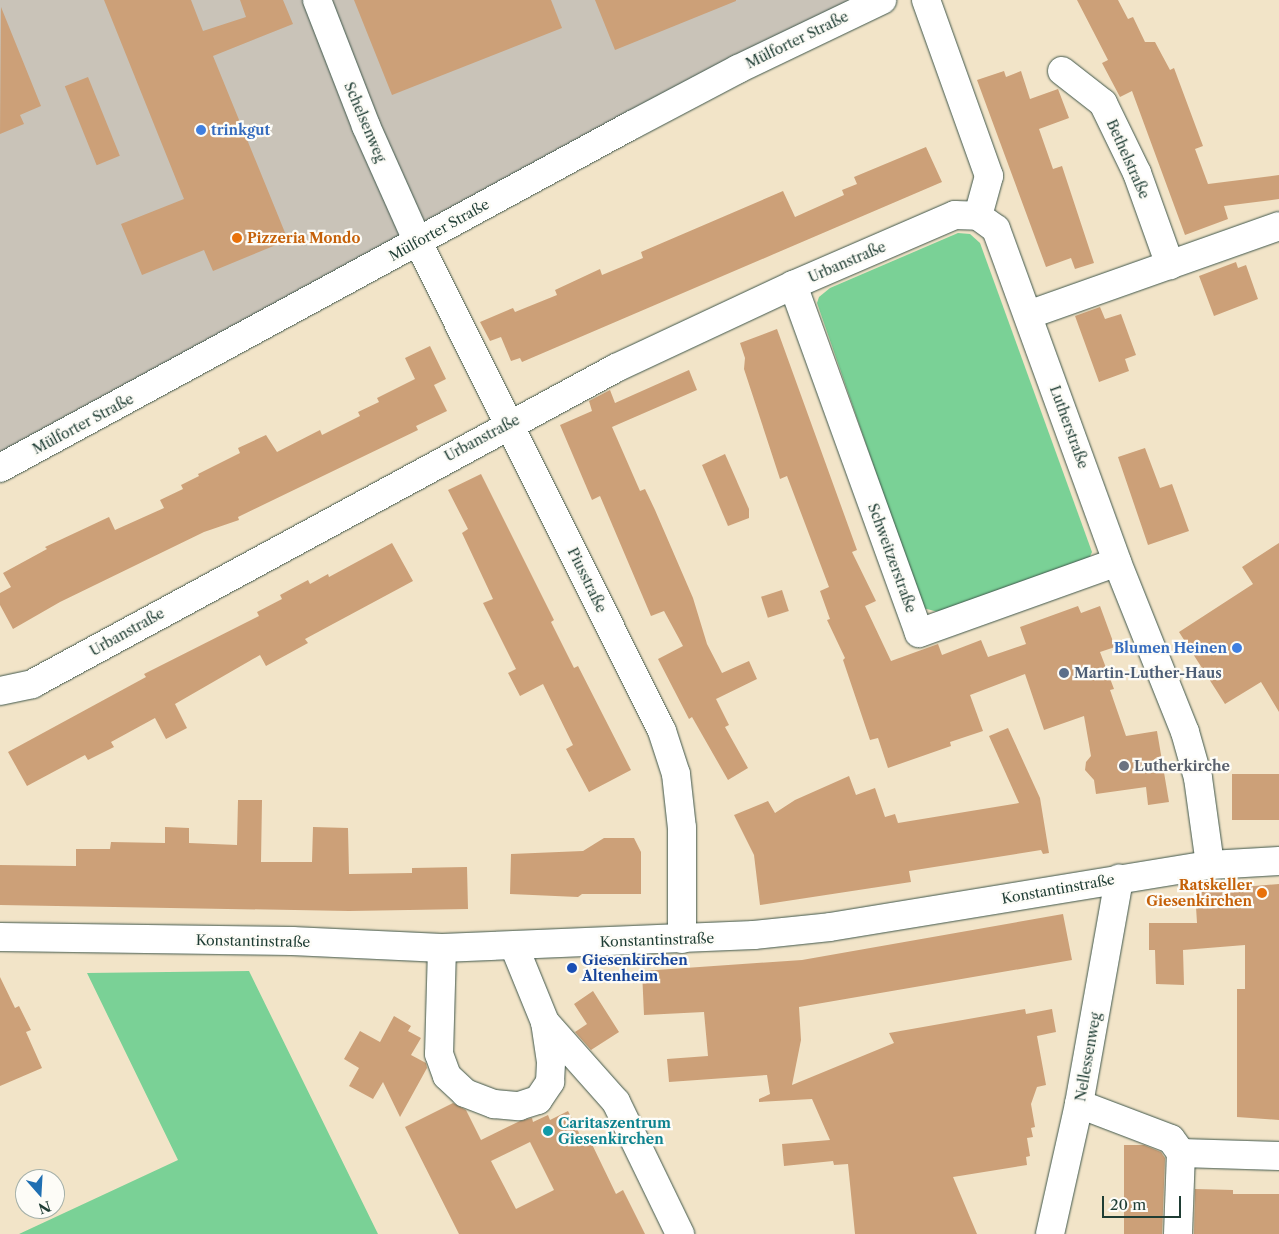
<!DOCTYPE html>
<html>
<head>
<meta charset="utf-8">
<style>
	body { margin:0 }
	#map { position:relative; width:1279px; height:1234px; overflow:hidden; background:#f2e4c8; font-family:"Libre Caslon Text",serif }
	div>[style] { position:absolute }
	.industrial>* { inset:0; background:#c9c3b8 }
	.green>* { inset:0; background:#7ad196 }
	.building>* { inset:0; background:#cca078; transform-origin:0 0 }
	.roads { filter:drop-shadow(0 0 1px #3f564a) drop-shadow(0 0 1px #3f564a) }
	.minor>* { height:28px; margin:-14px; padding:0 14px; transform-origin:14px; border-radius:14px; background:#fff }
	.major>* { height:28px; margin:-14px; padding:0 14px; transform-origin:14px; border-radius:14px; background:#fff }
	.dots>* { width:14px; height:14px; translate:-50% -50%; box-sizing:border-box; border:2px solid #fdfcf7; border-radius:50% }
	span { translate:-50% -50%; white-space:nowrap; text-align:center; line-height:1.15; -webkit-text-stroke:4.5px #fdfcf7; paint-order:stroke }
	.street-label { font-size:14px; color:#1f3d34 }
	.shop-label { font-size:14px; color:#366cbe; font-weight:700 }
	.left { translate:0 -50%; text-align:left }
	.right { translate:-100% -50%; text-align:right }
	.food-label { font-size:14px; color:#c56008; font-weight:700 }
	.service-label { font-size:14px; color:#4e5e75; font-weight:700 }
	.worship-label { font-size:14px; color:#5b616d; font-weight:700 }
	.transit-label { font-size:14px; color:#164399; font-weight:700 }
	.culture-label { font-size:14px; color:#0d838f; font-weight:700 }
	.north { position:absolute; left:15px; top:1169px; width:50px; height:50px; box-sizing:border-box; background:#fdfcf7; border:1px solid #a4b0a9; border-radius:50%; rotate:161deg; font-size:14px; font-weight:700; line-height:20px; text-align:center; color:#1f3d34 }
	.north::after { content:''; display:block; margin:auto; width:18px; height:22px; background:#1f6fb2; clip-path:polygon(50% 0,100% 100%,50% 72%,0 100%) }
	.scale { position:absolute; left:1102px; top:1196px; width:79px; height:22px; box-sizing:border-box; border:2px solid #1f3d34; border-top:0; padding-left:6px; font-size:15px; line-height:18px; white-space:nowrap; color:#1f3d34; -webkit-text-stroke:4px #fdfcf7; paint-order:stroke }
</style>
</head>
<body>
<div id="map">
	<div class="industrial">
		<i style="clip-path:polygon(0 0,888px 0,0 470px)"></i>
	</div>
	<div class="green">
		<i style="clip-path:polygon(958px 233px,970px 234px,980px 243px,1092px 552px,1087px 563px,946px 614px,923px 608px,817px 303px,819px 297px,830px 288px)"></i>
		<i style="clip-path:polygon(249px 971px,378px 1234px,19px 1234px,178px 1160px,87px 973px)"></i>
	</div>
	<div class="building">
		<i style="clip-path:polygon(104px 0,191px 0,203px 31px,246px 17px,240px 0,283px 0,293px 24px,213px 56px,288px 240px,213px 271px,204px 250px,142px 275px,121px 224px,184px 199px)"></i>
		<i style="clip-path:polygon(354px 0,551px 0,562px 28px,392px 95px)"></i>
		<i style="clip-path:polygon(595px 0,736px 0,736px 1px,615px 50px)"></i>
		<i style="clip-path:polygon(1077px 0,1118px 0,1128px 19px,1133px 17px,1145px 42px,1155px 42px,1170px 70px,1174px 68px,1203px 146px,1195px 149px,1208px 184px,1279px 175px,1279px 199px,1224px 206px,1228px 219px,1185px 235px,1132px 91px,1120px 97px,1102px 63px,1108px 60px)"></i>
		<i style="clip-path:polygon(1px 7px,41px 106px,20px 115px,24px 124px,0 134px)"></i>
		<i style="clip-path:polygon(1004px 71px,1006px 77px,1021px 71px,1030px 99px,1058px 89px,1069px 118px,1039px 129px,1053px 169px,1062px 166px,1094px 263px,1075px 269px,1071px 258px,1046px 267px,977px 80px)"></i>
		<i style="left:88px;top:77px;width:85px;height:25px;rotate:68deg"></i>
		<i style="clip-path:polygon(926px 147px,942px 182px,522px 362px,520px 358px,511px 361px,501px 337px,490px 341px,480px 322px,513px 308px,515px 312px,557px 295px,555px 290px,600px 269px,602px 275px,643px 258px,641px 252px,783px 191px,795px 217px,844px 195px,842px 190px,857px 184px,854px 177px)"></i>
		<i style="clip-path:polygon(1236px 262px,1238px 268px,1246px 265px,1258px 299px,1214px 316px,1199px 276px)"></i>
		<i style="clip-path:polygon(1100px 307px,1105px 319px,1121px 314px,1136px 355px,1125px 359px,1129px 371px,1099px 382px,1075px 316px)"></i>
		<i style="clip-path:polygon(777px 329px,857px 550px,852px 552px,876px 601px,865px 606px,891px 661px,938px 644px,942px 655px,981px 640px,988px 657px,1026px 644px,1020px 627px,1078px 606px,1081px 613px,1100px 606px,1115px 647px,1100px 652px,1114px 689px,1110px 690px,1126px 736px,1157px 731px,1169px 802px,1148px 805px,1146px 787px,1096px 794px,1094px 780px,1085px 770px,1086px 762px,1091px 756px,1084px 716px,1044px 730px,1025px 674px,970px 695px,983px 731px,950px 742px,951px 746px,888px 768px,878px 738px,870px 740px,843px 660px,845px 658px,827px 620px,830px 619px,820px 591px,829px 587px,787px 476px,780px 479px,744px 369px,745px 358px,740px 343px)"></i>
		<i style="clip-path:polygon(430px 346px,446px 379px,434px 385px,447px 411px,416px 426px,418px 430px,238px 517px,239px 520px,204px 532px,60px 602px,13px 629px,0 605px,0 593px,11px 587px,3px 573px,47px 549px,45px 547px,109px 517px,115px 530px,164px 508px,160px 500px,183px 489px,181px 485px,199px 476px,198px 474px,240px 453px,238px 448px,266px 435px,277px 452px,320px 430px,322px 435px,360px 416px,358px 412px,379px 402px,377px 398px,415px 379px,405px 358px)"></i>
		<i style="clip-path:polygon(689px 370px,697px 390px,612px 427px,640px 491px,645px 489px,655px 510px,693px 598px,707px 644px,722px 673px,749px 661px,757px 679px,716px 699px,729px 725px,725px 727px,748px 768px,728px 780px,692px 717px,689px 719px,658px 659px,683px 646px,664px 611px,651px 616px,600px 496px,592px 500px,560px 425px,592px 411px,589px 401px,610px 390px,615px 403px)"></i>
		<i style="clip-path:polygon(1145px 448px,1160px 488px,1172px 484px,1189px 531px,1148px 545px,1118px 457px)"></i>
		<i style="clip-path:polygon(725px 454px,749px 509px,749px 518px,728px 526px,702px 465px)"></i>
		<i style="clip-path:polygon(481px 474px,554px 620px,551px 622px,574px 668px,578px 666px,631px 770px,589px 792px,566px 749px,573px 745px,543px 684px,520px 696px,508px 673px,516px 669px,483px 603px,493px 599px,462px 533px,468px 529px,448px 490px)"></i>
		<i style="clip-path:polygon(392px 543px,413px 581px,305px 639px,308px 643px,266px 666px,260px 655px,175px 704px,187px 728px,166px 739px,155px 718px,111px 742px,114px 747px,88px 760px,85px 755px,27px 786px,8px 752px,146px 677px,144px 674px,259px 616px,257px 612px,282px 599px,280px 595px,308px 580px,310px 584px,328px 574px,329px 577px)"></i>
		<i style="clip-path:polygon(1279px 543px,1279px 712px,1261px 682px,1225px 704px,1179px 632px,1253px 584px,1242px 567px)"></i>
		<i style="left:782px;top:590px;width:22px;height:22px;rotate:72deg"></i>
		<i style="clip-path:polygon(1008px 728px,1040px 798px,1049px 853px,1043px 854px,1041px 850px,909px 871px,911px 882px,760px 905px,754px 855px,734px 815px,768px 801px,775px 813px,795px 800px,849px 776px,856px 795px,875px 788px,885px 817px,895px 814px,898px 823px,1019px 803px,989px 736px)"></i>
		<i style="left:1279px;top:774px;width:46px;height:47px;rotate:90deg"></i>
		<i style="clip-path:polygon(238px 800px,262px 800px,261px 862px,312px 862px,313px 827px,348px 828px,349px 874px,412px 873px,412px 868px,467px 867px,468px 909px,349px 911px,0 905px,0 865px,76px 866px,76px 849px,110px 849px,111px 842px,165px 843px,165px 827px,189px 828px,189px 843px,237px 845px)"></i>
		<i style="clip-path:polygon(604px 838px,634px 838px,641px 852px,641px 894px,582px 894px,578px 897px,510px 894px,511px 854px,583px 851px)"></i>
		<i style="clip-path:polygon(1279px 884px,1279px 1120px,1237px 1117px,1237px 989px,1245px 989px,1245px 945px,1183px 950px,1184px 985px,1156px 984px,1155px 950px,1149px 950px,1149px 923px,1197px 923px,1195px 891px)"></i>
		<i style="clip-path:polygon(1063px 914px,1072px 960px,799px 1007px,801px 1040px,792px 1085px,894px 1043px,889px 1033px,1025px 1009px,1026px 1014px,1052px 1009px,1056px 1032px,1037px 1036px,1046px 1085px,1037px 1087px,1031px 1104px,1035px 1127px,1031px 1128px,1033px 1137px,1027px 1138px,1030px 1156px,1026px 1157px,1027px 1165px,953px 1177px,977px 1234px,855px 1234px,848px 1164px,834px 1165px,833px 1161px,784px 1166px,782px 1144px,830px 1140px,812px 1099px,759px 1102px,759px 1099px,770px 1094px,767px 1075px,669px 1082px,667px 1059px,708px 1056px,704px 1012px,644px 1015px,642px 971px,802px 960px)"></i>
		<i style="clip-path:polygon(0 977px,15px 1008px,19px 1006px,31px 1030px,26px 1032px,42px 1068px,0 1086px)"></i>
		<i style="clip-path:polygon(593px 991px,619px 1032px,591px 1050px,575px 1032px,587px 1024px,574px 1004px)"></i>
		<i style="clip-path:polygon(394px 1016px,411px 1026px,408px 1031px,421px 1038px,411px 1055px,426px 1063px,427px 1068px,400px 1117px,383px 1082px,373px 1099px,349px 1086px,359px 1068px,344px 1059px,360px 1031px,380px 1042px)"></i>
		<i style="clip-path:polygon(evenodd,453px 1103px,466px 1110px,481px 1140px,520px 1121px,532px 1118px,533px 1122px,548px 1115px,550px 1120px,568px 1111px,582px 1139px,588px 1136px,616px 1194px,623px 1190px,645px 1234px,459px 1234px,405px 1127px,453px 1103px,530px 1142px,554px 1190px,516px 1209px,491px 1161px,530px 1142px)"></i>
		<i style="clip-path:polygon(1124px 1145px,1144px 1145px,1161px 1152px,1165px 1158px,1162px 1234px,1124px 1234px)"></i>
		<i style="clip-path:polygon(1195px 1189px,1233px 1190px,1233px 1194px,1279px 1194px,1279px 1234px,1194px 1234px)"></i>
	</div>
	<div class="roads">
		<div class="minor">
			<i style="left:317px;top:0;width:135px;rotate:68.7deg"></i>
			<i style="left:366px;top:126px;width:127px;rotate:65.9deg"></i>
			<i style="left:418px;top:242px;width:546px;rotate:63.48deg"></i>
			<i style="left:662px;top:731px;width:45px;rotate:72deg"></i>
			<i style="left:676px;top:774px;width:54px;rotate:83.7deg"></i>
			<i style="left:682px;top:828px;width:111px;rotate:90deg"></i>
			<i style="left:926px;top:0;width:187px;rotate:70.3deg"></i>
			<i style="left:989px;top:176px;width:41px;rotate:105.4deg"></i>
			<i style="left:978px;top:216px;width:22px;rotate:36deg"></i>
			<i style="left:996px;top:229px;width:354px;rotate:70deg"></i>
			<i style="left:1117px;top:562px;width:183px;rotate:68.2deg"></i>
			<i style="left:1185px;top:732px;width:48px;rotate:74.2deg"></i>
			<i style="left:1198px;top:778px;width:88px;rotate:82.1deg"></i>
			<i style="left:1062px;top:71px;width:52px;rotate:38deg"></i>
			<i style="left:1103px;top:103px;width:78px;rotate:64.1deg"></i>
			<i style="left:1137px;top:173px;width:98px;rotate:70.3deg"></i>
			<i style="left:793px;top:285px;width:370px;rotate:70.1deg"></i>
			<i style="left:919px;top:633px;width:210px;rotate:-19.7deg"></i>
			<i style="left:1028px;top:315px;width:266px;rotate:-19.5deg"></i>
			<i style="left:0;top:691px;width:33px;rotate:-12deg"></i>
			<i style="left:32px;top:684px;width:664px;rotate:-28.42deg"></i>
			<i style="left:616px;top:368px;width:195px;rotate:-25.1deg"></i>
			<i style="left:793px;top:285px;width:176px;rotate:-23.4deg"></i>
			<i style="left:955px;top:215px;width:23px;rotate:2deg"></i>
			<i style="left:0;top:937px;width:292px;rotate:0.8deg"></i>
			<i style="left:292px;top:941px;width:150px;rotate:2.7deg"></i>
			<i style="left:442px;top:948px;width:312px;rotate:-2.4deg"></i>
			<i style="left:754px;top:935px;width:76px;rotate:-6deg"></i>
			<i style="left:830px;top:927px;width:385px;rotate:-9.3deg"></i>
			<i style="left:1210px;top:865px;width:69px;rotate:-3.3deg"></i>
			<i style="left:442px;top:948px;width:106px;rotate:91.6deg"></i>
			<i style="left:439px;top:1054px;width:23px;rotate:70deg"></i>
			<i style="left:447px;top:1076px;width:25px;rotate:43deg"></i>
			<i style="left:465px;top:1093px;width:31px;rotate:21deg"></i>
			<i style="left:494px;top:1104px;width:25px;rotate:5deg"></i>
			<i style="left:519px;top:1106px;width:20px;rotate:-18deg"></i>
			<i style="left:538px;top:1100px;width:22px;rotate:-56deg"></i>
			<i style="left:550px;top:1082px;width:20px;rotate:-87deg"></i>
			<i style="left:551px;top:1062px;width:40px;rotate:-98.5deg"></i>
			<i style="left:545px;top:1022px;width:82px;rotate:-112.2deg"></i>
			<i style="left:545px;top:1022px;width:107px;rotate:48.4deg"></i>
			<i style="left:616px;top:1102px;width:147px;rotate:64.1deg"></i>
			<i style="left:1079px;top:1104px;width:98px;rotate:20.8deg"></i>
			<i style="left:1171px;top:1139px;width:17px;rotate:54deg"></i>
			<i style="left:1181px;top:1153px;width:98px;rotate:1.8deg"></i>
			<i style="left:1050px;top:1234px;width:133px;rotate:-77.4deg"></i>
			<i style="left:1079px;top:1104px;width:229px;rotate:-79.9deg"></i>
			<i style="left:1178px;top:1234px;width:81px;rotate:-87.9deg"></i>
		</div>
		<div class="major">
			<i style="left:0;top:468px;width:719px;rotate:-28.49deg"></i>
			<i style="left:632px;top:125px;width:120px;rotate:-27.8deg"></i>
			<i style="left:738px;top:69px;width:160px;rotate:-25.6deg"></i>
		</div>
	</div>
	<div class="dots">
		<i style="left:201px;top:130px;background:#3f7fe0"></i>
		<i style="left:237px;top:238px;background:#e8710a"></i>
		<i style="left:1237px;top:648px;background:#3f7fe0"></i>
		<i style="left:1064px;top:673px;background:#5c6f8a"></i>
		<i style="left:1124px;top:766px;background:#6b7280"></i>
		<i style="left:1262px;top:893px;background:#e8710a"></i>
		<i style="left:572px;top:968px;background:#1a4fb4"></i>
		<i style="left:548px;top:1131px;background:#0f9aa8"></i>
	</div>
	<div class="street-label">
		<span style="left:797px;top:40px;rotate:-26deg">Mülforter Straße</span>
		<span style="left:365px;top:122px;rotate:67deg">Schelsenweg</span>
		<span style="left:1128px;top:159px;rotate:66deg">Bethelstraße</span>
		<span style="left:439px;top:230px;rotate:-29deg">Mülforter Straße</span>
		<span style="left:847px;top:262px;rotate:-23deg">Urbanstraße</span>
		<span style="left:83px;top:424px;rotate:-28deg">Mülforter Straße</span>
		<span style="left:1069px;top:427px;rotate:70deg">Lutherstraße</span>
		<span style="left:482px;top:438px;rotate:-28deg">Urbanstraße</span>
		<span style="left:892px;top:558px;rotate:70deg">Schweitzerstraße</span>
		<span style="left:587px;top:580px;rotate:64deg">Piusstraße</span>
		<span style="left:127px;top:632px;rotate:-29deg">Urbanstraße</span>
		<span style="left:1058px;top:889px;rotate:-10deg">Konstantinstraße</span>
		<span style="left:657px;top:940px;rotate:-2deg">Konstantinstraße</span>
		<span style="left:253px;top:941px;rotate:1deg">Konstantinstraße</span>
		<span style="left:1088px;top:1057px;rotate:-80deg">Nellessenweg</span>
	</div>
	<div class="shop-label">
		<span class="left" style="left:211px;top:130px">trinkgut</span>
		<span class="right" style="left:1227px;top:648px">Blumen Heinen</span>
	</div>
	<div class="food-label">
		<span class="left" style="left:247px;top:238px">Pizzeria Mondo</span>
		<span class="right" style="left:1252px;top:893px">Ratskeller<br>Giesenkirchen</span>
	</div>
	<div class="service-label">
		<span class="left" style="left:1074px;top:673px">Martin-Luther-Haus</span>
	</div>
	<div class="worship-label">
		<span class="left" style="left:1134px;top:766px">Lutherkirche</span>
	</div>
	<div class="transit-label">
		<span class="left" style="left:582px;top:968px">Giesenkirchen<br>Altenheim</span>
	</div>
	<div class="culture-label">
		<span class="left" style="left:558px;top:1131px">Caritaszentrum<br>Giesenkirchen</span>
	</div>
	<div class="north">N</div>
	<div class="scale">20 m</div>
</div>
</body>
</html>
